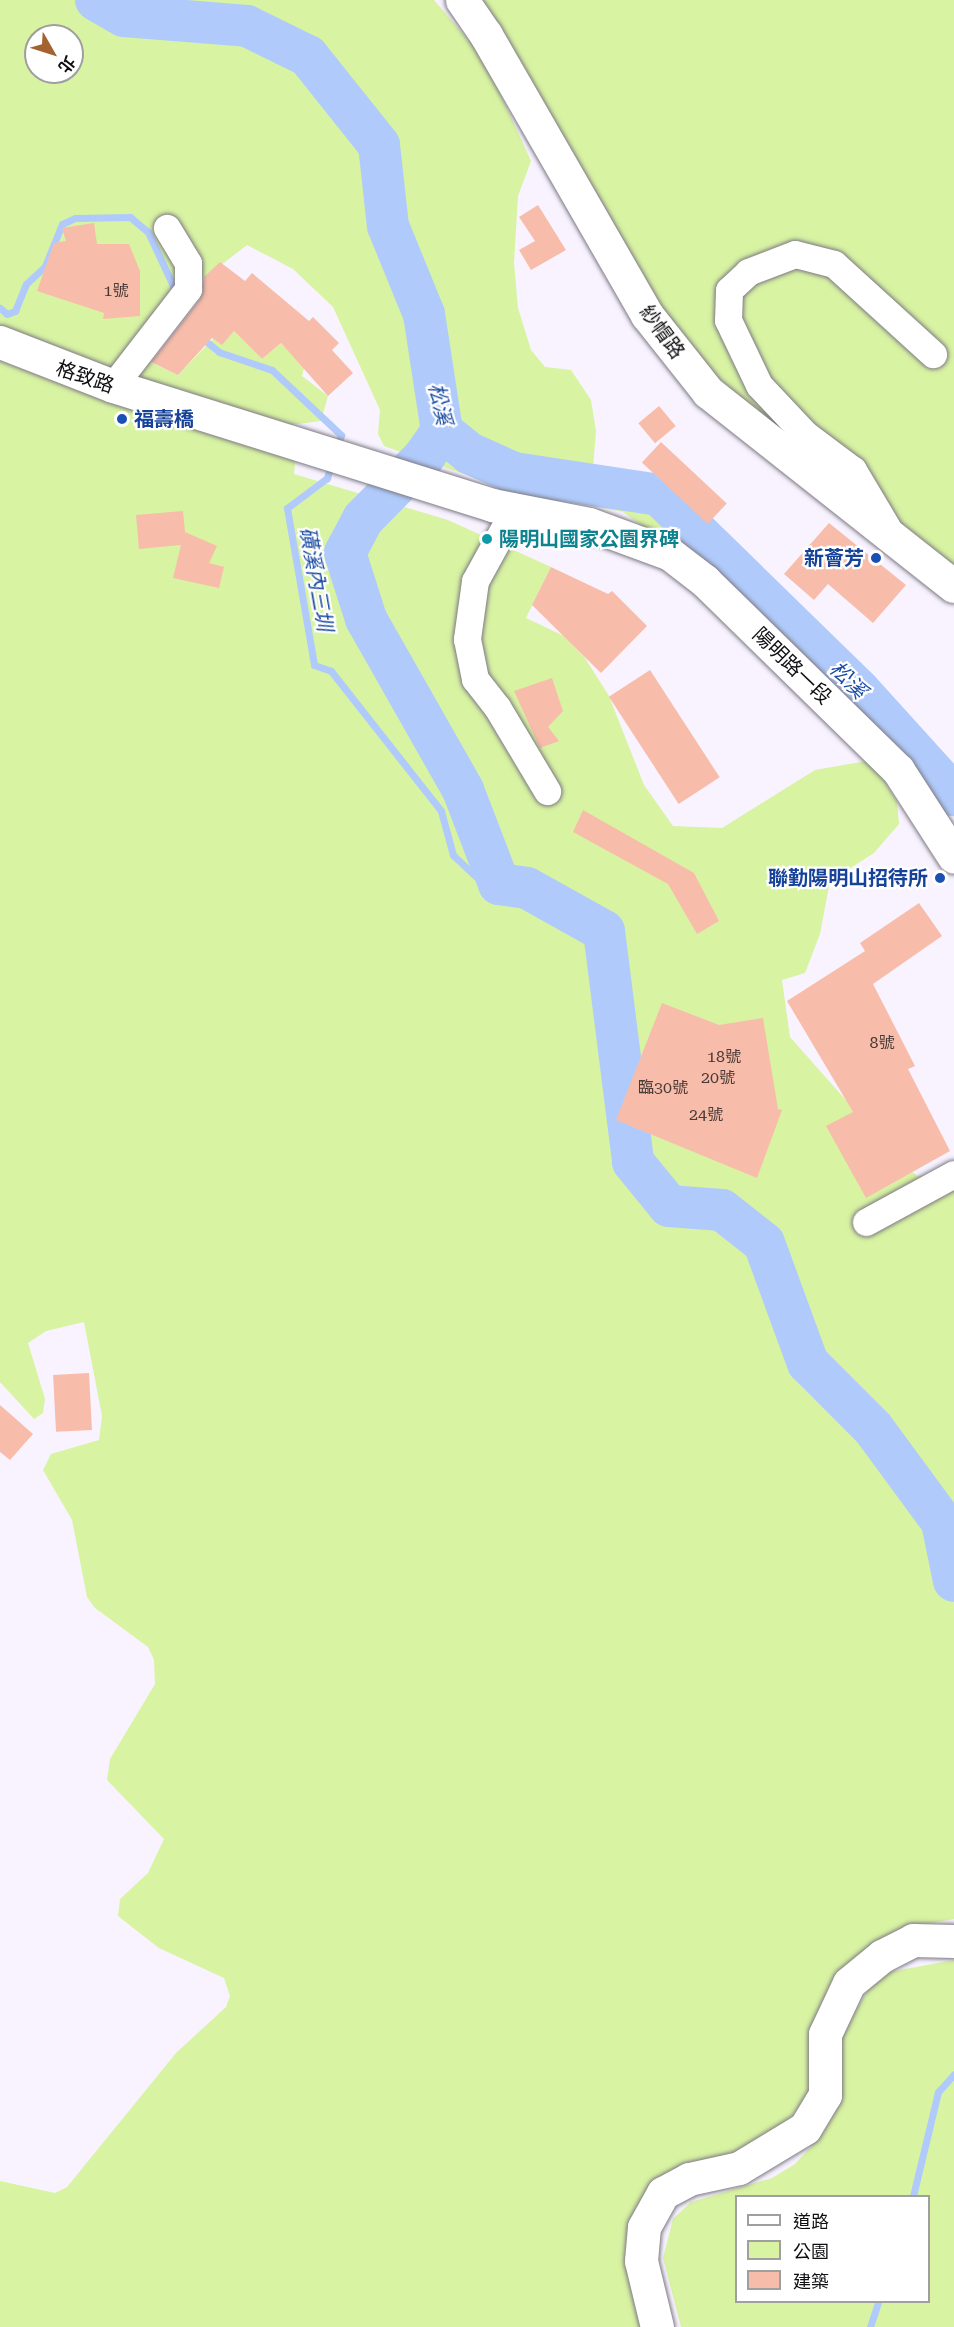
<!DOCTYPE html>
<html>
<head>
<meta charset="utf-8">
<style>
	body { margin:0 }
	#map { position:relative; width:954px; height:2327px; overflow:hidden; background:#f8f3ff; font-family:"Roboto Serif","Noto Sans TC",serif }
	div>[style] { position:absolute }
	.green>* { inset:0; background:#d8f3a2 }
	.stream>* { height:7px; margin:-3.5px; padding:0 3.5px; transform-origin:3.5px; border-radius:3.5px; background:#b0cbfb }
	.river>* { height:42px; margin:-21px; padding:0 21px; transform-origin:21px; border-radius:21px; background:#b0cbfb }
	.building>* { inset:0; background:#f8bdaa; transform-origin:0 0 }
	.roads { filter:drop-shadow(0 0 2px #7d7983) drop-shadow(0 0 2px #7d7983) }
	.street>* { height:27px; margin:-13.5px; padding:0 13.5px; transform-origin:13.5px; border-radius:13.5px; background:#fff }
	.secondary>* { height:33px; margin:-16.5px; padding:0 16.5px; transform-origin:16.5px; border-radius:16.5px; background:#fff }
	.primary>* { height:33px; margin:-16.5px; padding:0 16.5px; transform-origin:16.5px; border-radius:16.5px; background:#fff }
	.dots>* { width:16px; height:16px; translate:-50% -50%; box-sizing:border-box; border:3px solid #fff; border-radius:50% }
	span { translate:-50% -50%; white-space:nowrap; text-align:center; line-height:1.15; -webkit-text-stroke:4.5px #fff; paint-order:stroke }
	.number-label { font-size:16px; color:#493a37 }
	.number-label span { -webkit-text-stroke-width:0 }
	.street-label { font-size:20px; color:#0f0e11 }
	.transit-label { font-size:20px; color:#164399; font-weight:700 }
	.left { translate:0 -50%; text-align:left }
	.right { translate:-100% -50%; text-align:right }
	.culture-label { font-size:20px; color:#0d838f; font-weight:700 }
	.water-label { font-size:21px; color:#1b4ba3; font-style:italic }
	.legend { position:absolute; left:735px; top:2195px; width:195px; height:108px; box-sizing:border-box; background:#fff; border:2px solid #9f9fa0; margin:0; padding:8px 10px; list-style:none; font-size:18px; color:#0f0e11 }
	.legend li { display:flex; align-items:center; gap:12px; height:30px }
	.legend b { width:30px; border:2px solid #9f9fa0 }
	.north { position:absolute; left:24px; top:24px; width:60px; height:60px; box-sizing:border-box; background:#fff; border:2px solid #9f9fa0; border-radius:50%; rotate:129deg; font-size:16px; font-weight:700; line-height:24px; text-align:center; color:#0f0e11 }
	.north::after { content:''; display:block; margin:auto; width:21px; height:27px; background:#a56231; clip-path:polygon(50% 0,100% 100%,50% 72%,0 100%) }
</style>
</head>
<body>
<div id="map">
	<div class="green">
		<i style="clip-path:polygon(evenodd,0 0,434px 0,484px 58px,531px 161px,518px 196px,514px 263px,518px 308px,531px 350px,545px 367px,571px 370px,591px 400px,596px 431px,593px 468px,639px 479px,678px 544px,656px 536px,623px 512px,501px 487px,384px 446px,378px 434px,380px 410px,333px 307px,293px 269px,247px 245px,199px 282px,144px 359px,178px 375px,213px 339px,222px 344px,234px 331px,262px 359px,281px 343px,304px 368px,302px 376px,328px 396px,321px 421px,282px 426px,0 332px,0 0,36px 36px,72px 36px,72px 72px,36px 72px,36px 36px)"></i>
		<i style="clip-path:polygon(479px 0,954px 0,954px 575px,744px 411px,655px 308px)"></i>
		<i style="clip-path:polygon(0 361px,161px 420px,296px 455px,294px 474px,448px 520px,551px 567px,526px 618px,564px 636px,585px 658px,609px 696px,644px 785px,673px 826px,722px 828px,815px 770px,872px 760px,897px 802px,899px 824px,874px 853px,830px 881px,820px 934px,805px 973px,782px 980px,790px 1037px,899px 1160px,917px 1176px,954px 1172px,954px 1919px,905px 1928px,877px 1943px,808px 2097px,789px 2119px,766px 2140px,661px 2181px,647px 2327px,0 2327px,0 2181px,55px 2193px,67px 2187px,176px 2053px,226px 2007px,230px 1996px,224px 1978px,159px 1948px,118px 1916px,120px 1899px,148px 1873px,164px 1839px,107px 1780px,110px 1759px,155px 1684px,154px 1660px,148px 1647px,95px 1608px,87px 1597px,72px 1520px,43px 1470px,51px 1454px,99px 1440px,102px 1416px,84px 1322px,46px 1331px,28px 1343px,45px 1399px,43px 1413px,34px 1419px,0 1382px)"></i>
		<i style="clip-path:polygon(evenodd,954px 1960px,954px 2327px,681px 2327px,663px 2258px,673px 2219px,691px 2202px,772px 2178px,795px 2164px,823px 2133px,838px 2107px,843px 2030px,870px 1987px,889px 1972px,954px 1960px,736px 2196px,928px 2196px,928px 2302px,736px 2302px,736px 2196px)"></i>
	</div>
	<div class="stream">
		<i style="left:0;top:308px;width:9px;rotate:41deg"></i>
		<i style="left:7px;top:314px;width:9px;rotate:-21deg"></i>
		<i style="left:15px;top:311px;width:29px;rotate:-68deg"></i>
		<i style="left:26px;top:284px;width:26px;rotate:-43deg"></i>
		<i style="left:45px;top:266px;width:45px;rotate:-68deg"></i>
		<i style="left:62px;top:224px;width:14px;rotate:-25deg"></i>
		<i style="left:75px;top:218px;width:55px;rotate:-1deg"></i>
		<i style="left:130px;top:217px;width:23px;rotate:40deg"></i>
		<i style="left:148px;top:232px;width:66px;rotate:65deg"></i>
		<i style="left:202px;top:338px;width:22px;rotate:39deg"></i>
		<i style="left:219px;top:352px;width:56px;rotate:18.8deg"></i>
		<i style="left:272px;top:370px;width:95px;rotate:43.3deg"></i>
		<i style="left:341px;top:435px;width:14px;rotate:107deg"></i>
		<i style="left:331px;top:465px;width:14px;rotate:107deg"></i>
		<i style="left:327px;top:478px;width:50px;rotate:143.1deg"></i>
		<i style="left:287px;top:508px;width:159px;rotate:80.2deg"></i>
		<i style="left:314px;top:665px;width:18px;rotate:19deg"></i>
		<i style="left:331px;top:671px;width:178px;rotate:51.8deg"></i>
		<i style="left:441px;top:811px;width:46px;rotate:74.7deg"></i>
		<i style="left:453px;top:855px;width:47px;rotate:43.3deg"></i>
		<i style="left:487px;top:887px;width:12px;rotate:-14deg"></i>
		<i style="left:913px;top:2196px;width:107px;rotate:-76.5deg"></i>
		<i style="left:938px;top:2092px;width:24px;rotate:-48deg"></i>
		<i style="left:870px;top:2327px;width:26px;rotate:-72deg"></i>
	</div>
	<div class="river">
		<i style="left:96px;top:0;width:32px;rotate:30deg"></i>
		<i style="left:124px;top:16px;width:123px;rotate:4.6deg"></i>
		<i style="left:247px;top:26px;width:68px;rotate:26.2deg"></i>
		<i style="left:308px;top:56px;width:114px;rotate:51.4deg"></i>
		<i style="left:379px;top:145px;width:81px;rotate:83.7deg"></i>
		<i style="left:388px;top:226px;width:95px;rotate:67.8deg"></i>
		<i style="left:424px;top:314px;width:118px;rotate:81.3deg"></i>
		<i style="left:442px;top:431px;width:35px;rotate:39deg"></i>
		<i style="left:469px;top:453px;width:49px;rotate:24deg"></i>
		<i style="left:514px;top:473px;width:147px;rotate:8.6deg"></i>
		<i style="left:659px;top:495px;width:279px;rotate:44.3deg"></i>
		<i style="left:859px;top:690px;width:142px;rotate:47.9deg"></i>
		<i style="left:442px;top:431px;width:32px;rotate:125deg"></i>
		<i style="left:424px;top:457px;width:87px;rotate:134.5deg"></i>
		<i style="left:363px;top:519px;width:38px;rotate:118deg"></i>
		<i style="left:345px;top:553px;width:69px;rotate:72.3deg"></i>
		<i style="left:366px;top:619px;width:197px;rotate:60.4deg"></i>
		<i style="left:463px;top:790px;width:101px;rotate:69deg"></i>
		<i style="left:499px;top:884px;width:28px;rotate:8deg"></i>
		<i style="left:527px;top:888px;width:88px;rotate:29.2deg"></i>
		<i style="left:604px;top:931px;width:233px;rotate:82.8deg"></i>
		<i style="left:633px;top:1162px;width:57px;rotate:50.7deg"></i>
		<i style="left:669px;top:1206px;width:53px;rotate:4.3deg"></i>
		<i style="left:722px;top:1210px;width:53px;rotate:38.2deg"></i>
		<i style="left:764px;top:1243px;width:128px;rotate:69.9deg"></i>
		<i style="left:808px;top:1363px;width:92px;rotate:45deg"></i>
		<i style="left:873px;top:1428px;width:117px;rotate:53.7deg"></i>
		<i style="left:942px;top:1522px;width:60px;rotate:78.5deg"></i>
	</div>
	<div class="building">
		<i style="clip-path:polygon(538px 205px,566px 250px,531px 270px,519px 250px,535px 241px,519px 217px)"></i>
		<i style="clip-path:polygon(94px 223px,97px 244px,129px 244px,140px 271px,140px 316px,103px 319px,104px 313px,37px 291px,54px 243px,66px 241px,62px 228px)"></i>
		<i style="clip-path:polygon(220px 262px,245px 281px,252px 273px,309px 321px,313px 317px,339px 343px,332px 350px,353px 373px,328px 396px,281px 343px,262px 359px,234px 331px,222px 345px,212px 338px,178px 375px,151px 362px,200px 299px,204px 277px)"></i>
		<i style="left:659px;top:406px;width:26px;height:27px;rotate:50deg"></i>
		<i style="left:661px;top:442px;width:90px;height:28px;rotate:43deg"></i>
		<i style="clip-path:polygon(183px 511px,185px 532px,217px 546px,209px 563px,224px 567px,219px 588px,173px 578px,181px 545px,139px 549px,136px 515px)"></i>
		<i style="clip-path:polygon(829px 523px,906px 585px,873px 623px,828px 584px,814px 600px,784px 574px)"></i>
		<i style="clip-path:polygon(551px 567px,608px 594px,612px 591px,647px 626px,601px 673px,532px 605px)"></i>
		<i style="left:650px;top:670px;width:128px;height:49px;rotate:57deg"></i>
		<i style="clip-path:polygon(552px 678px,563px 711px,548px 727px,559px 741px,540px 748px,514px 691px)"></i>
		<i style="clip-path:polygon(583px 810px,694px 873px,719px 921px,697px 934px,668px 884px,573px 832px)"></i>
		<i style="clip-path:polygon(919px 903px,942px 936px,873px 984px,915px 1066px,908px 1069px,950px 1151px,866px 1198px,826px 1126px,853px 1112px,787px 1001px,865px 951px,860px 943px)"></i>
		<i style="clip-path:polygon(662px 1003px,719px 1025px,763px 1018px,778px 1109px,782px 1110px,757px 1178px,616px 1120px)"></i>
		<i style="left:89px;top:1373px;width:57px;height:36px;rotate:87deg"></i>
		<i style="clip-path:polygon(0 1405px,33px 1434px,10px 1460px,0 1452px)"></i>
	</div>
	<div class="roads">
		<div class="street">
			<i style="left:113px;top:386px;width:123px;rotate:-52.3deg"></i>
			<i style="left:188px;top:289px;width:26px;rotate:-90deg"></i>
			<i style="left:188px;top:263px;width:41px;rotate:-121deg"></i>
			<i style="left:514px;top:510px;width:81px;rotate:118.8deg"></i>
			<i style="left:475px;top:581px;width:59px;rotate:97.9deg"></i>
			<i style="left:467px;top:639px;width:41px;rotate:78.7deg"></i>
			<i style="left:475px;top:679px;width:36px;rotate:52deg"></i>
			<i style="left:497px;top:707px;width:98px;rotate:59.2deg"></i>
			<i style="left:888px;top:529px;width:69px;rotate:-120.7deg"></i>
			<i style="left:853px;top:470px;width:60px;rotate:-143.1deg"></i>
			<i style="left:805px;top:434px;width:67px;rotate:-133.2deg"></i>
			<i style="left:759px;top:385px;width:72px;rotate:-115.5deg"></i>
			<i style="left:728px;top:320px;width:30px;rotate:-88deg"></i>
			<i style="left:729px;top:290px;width:26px;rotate:-43deg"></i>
			<i style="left:748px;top:272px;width:50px;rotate:-21deg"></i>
			<i style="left:795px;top:254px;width:40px;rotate:14.4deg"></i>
			<i style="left:834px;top:264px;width:134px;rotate:42.3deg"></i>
			<i style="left:866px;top:1222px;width:100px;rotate:-28.6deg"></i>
		</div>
		<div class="secondary">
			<i style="left:462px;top:0;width:42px;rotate:55.6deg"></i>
			<i style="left:486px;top:35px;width:323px;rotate:60.1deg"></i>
			<i style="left:647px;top:315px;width:98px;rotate:51.6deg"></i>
			<i style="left:708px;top:392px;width:313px;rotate:38.3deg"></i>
			<i style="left:657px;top:2327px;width:68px;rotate:-103.6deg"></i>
			<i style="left:641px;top:2261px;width:34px;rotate:-85deg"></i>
			<i style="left:644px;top:2227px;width:39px;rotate:-61deg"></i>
			<i style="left:663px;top:2193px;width:30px;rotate:-28deg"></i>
			<i style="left:689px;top:2179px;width:51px;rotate:-12.4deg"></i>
			<i style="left:739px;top:2168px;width:77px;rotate:-31.2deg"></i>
			<i style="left:805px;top:2128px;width:39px;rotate:-59deg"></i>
			<i style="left:825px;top:2095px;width:61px;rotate:-90deg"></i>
			<i style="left:825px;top:2034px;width:56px;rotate:-64.8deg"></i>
			<i style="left:849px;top:1983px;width:43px;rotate:-39.3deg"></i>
			<i style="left:882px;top:1956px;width:35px;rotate:-27deg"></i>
			<i style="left:913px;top:1940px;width:41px;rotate:1.4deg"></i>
		</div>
		<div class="primary">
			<i style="left:0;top:342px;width:121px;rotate:21.3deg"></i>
			<i style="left:113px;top:386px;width:397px;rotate:17.4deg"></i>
			<i style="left:492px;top:505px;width:99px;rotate:11.1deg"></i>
			<i style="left:589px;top:524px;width:86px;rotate:20.3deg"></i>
			<i style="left:670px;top:554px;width:44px;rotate:37.6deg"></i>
			<i style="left:705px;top:581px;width:270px;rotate:44.4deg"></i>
			<i style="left:898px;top:770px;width:103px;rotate:57.2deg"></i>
		</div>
	</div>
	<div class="dots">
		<i style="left:122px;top:419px;background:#1a4fb4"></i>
		<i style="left:487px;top:539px;background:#0f9aa8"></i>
		<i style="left:876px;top:558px;background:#1a4fb4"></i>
		<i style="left:940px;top:878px;background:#1a4fb4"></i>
	</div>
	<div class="number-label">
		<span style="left:116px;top:291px">1號</span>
		<span style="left:882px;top:1043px">8號</span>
		<span style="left:724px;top:1057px">18號</span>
		<span style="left:718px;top:1078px">20號</span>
		<span style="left:663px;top:1088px">臨30號</span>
		<span style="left:706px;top:1115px">24號</span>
	</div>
	<div class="street-label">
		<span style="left:662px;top:332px;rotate:54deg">紗帽路</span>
		<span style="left:85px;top:377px;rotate:19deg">格致路</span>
		<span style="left:792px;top:666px;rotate:44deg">陽明路一段</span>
	</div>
	<div class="transit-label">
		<span class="left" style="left:134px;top:419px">福壽橋</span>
		<span class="right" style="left:864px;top:558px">新薈芳</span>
		<span class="right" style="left:928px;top:878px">聯勤陽明山招待所</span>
	</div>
	<div class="culture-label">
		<span class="left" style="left:499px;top:539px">陽明山國家公園界碑</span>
	</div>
	<div class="water-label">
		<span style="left:440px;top:404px;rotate:78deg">松溪</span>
		<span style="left:316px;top:579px;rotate:80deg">磺溪內三圳</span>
		<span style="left:848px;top:680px;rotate:45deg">松溪</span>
	</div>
	<ul class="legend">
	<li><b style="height:8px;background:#fff"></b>道路</li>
	<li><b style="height:16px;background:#d8f3a2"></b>公園</li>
	<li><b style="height:16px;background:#f8bdaa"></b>建築</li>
	</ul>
	<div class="north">北</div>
</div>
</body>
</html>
